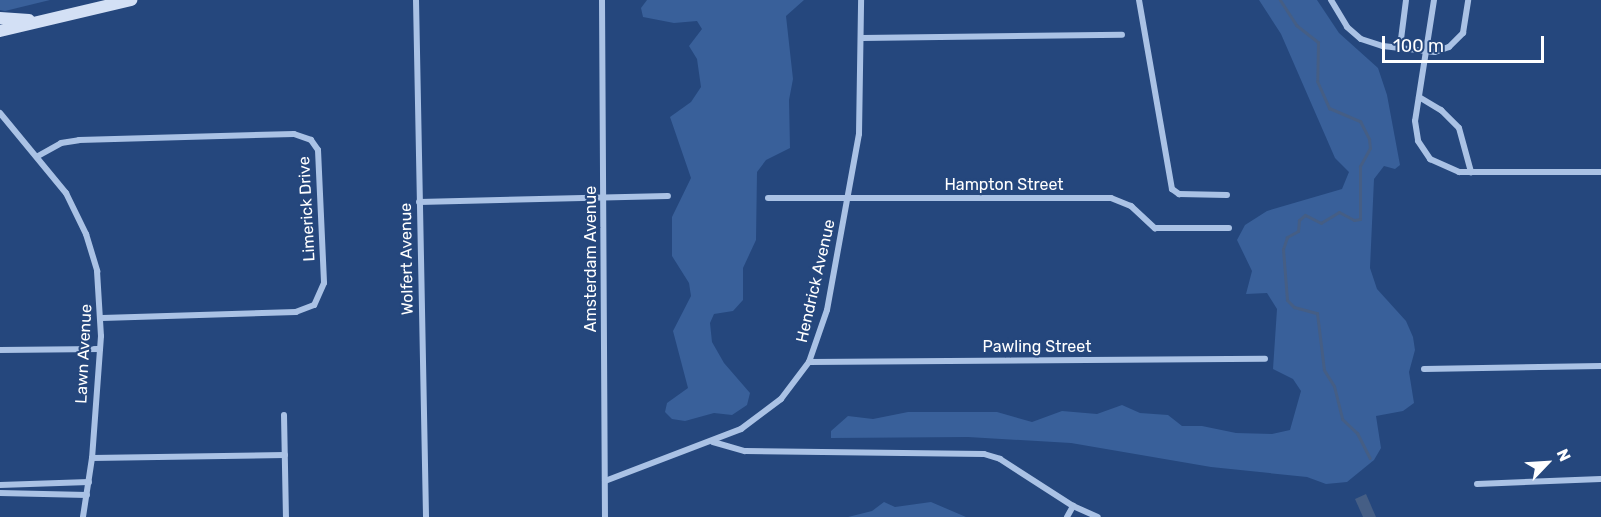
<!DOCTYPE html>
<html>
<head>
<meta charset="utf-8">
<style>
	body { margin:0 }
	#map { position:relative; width:1601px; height:517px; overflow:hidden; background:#25477d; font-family:Rubik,sans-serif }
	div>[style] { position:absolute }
	.green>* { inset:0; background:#39609a }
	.water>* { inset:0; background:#455e85 }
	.stream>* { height:3px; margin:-1.5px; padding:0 1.5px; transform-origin:1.5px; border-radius:1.5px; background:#455e85 }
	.minor>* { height:6px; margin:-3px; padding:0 3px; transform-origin:3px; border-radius:3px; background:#aac2e5 }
	.secondary>* { height:12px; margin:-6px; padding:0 6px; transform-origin:6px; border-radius:6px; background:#d3e0f5 }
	span { translate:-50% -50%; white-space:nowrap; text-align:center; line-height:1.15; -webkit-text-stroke:4.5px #25477d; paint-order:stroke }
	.street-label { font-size:16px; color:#fff }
	.north { position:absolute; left:1517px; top:433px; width:60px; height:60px; -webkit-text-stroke:4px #25477d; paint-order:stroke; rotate:65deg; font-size:16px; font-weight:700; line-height:24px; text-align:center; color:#fff }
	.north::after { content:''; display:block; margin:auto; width:21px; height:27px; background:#fff; clip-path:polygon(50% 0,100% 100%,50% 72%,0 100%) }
	.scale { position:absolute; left:1382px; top:36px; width:162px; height:27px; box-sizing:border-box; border:3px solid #fff; border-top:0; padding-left:8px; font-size:18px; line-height:21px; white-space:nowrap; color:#fff; -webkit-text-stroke:4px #25477d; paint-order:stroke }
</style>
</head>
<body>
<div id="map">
	<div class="green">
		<i style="clip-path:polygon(0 0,50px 0,5px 11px,0 10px)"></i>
		<i style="clip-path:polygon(647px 0,804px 0,786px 16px,793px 79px,789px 100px,790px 148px,766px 160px,757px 172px,756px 240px,743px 268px,743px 300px,733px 311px,714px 314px,710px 323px,712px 342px,724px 363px,750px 393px,747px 405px,732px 415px,714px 413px,685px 421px,672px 419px,665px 412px,667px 403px,688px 388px,673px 331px,691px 296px,689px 283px,672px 256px,672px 217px,691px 178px,670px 117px,691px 102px,701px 87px,697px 59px,689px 46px,702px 29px,697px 21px,674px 23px,643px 17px,641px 8px)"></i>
		<i style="clip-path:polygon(1259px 0,1317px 0,1339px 33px,1378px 68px,1387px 95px,1400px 165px,1395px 169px,1384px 166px,1374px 179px,1370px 268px,1377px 289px,1406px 321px,1413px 337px,1415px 350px,1409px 372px,1414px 403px,1403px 411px,1376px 416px,1381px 448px,1374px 460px,1347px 482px,1326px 484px,1307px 477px,1211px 467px,1071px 443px,968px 437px,831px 438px,831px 431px,848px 416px,873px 419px,908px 412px,997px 412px,1032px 422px,1062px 411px,1097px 414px,1122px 405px,1140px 413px,1168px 415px,1182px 426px,1202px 426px,1236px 433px,1272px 434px,1290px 430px,1301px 391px,1293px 379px,1273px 369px,1277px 309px,1267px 293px,1246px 294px,1252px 271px,1237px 240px,1245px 225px,1267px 211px,1342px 189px,1349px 172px,1335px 158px,1281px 34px)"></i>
		<i style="clip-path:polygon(884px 502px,895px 507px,931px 502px,966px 517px,848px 517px,872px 511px)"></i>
	</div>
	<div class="water">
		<i style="clip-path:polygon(1366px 494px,1376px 517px,1363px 517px,1355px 499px)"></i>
	</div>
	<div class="stream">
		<i style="left:1280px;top:0;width:30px;rotate:57deg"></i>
		<i style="left:1296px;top:25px;width:28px;rotate:38deg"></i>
		<i style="left:1318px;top:42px;width:39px;rotate:91deg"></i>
		<i style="left:1317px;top:81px;width:30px;rotate:66deg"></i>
		<i style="left:1329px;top:108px;width:34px;rotate:23deg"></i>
		<i style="left:1360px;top:121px;width:20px;rotate:63deg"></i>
		<i style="left:1369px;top:139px;width:9px;rotate:84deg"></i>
		<i style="left:1370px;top:148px;width:21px;rotate:119deg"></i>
		<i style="left:1360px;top:166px;width:53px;rotate:90deg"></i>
		<i style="left:1360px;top:219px;width:6px;rotate:171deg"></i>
		<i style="left:1354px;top:220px;width:17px;rotate:-152deg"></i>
		<i style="left:1339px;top:212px;width:21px;rotate:149deg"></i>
		<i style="left:1321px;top:223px;width:18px;rotate:-153deg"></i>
		<i style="left:1305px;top:215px;width:8px;rotate:140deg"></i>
		<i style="left:1299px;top:220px;width:11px;rotate:95deg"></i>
		<i style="left:1298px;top:231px;width:13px;rotate:151deg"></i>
		<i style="left:1287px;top:237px;width:13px;rotate:108deg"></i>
		<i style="left:1283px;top:249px;width:51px;rotate:85.5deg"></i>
		<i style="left:1287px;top:300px;width:10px;rotate:45deg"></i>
		<i style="left:1294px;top:307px;width:24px;rotate:15deg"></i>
		<i style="left:1317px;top:313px;width:57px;rotate:83deg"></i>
		<i style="left:1324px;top:370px;width:19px;rotate:58deg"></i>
		<i style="left:1334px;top:386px;width:34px;rotate:76deg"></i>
		<i style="left:1342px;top:419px;width:21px;rotate:43deg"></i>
		<i style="left:1357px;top:433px;width:28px;rotate:63deg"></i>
	</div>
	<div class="minor">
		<i style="left:416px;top:0;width:517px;rotate:88.89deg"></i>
		<i style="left:602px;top:0;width:517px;rotate:89.67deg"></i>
		<i style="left:1139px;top:0;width:192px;rotate:80.1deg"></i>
		<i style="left:1172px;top:189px;width:9px;rotate:36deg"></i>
		<i style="left:1179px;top:194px;width:48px;rotate:1.2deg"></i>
		<i style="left:1331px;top:0;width:31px;rotate:59deg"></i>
		<i style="left:1347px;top:27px;width:18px;rotate:41deg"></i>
		<i style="left:1361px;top:39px;width:23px;rotate:18deg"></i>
		<i style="left:1383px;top:46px;width:52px;rotate:6.6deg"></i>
		<i style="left:1435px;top:52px;width:15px;rotate:-20deg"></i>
		<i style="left:1449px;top:47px;width:20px;rotate:-45deg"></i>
		<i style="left:1463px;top:33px;width:33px;rotate:-81deg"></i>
		<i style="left:1434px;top:0;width:122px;rotate:98.9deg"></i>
		<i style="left:1415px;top:121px;width:20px;rotate:81deg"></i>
		<i style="left:1418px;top:141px;width:22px;rotate:56deg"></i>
		<i style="left:1430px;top:159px;width:32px;rotate:24deg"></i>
		<i style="left:1459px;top:172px;width:142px"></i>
		<i style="left:862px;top:38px;width:260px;rotate:-0.7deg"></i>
		<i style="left:1400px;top:47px;width:47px;rotate:-82.7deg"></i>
		<i style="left:1419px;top:97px;width:26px;rotate:31deg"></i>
		<i style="left:1441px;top:110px;width:25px;rotate:45deg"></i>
		<i style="left:1459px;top:128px;width:46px;rotate:74.7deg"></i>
		<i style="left:0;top:113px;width:104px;rotate:50.5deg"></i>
		<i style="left:66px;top:193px;width:46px;rotate:64deg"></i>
		<i style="left:86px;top:234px;width:39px;rotate:73deg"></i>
		<i style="left:97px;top:271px;width:65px;rotate:86.5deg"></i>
		<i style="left:101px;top:336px;width:122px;rotate:94.2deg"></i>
		<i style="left:92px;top:458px;width:60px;rotate:98.7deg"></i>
		<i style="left:38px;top:156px;width:26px;rotate:-29deg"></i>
		<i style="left:61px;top:143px;width:18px;rotate:-9deg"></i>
		<i style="left:79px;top:140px;width:215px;rotate:-1.6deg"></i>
		<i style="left:294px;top:134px;width:18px;rotate:19deg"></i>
		<i style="left:311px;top:140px;width:12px;rotate:55deg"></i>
		<i style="left:318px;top:150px;width:133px;rotate:87.4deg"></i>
		<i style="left:324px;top:283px;width:24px;rotate:114deg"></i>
		<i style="left:314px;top:305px;width:19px;rotate:159deg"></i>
		<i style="left:296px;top:312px;width:194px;rotate:178.2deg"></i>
		<i style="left:768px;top:198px;width:343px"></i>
		<i style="left:1111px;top:198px;width:22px;rotate:22deg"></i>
		<i style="left:1131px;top:206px;width:33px;rotate:43deg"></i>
		<i style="left:1155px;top:228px;width:74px"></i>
		<i style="left:419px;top:202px;width:249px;rotate:-1.4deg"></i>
		<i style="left:0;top:350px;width:100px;rotate:-0.6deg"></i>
		<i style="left:809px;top:362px;width:456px;rotate:-0.4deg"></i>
		<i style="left:1424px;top:369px;width:177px;rotate:-1deg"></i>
		<i style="left:284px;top:415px;width:102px;rotate:88.9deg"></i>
		<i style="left:713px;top:442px;width:33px;rotate:16deg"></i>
		<i style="left:745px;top:451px;width:239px;rotate:0.7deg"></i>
		<i style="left:984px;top:454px;width:17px;rotate:17deg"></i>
		<i style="left:1000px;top:459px;width:87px;rotate:32.8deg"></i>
		<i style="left:1073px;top:506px;width:27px;rotate:24deg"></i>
		<i style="left:92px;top:458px;width:193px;rotate:-0.9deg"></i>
		<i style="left:605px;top:481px;width:146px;rotate:-20.9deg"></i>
		<i style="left:741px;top:429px;width:50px;rotate:-36.9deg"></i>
		<i style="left:781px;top:399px;width:46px;rotate:-52.9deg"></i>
		<i style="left:809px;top:362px;width:55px;rotate:-70.9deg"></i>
		<i style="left:827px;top:310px;width:179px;rotate:-79.7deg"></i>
		<i style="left:859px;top:134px;width:134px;rotate:-89.1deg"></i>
		<i style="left:1477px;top:484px;width:124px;rotate:-2.3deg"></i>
		<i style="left:0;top:485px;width:89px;rotate:-1.9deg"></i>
		<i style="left:0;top:493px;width:87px;rotate:1.3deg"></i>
		<i style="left:1067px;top:517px;width:13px;rotate:-61deg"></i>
	</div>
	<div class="secondary">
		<i style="left:0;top:18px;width:29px;rotate:4deg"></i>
		<i style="left:0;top:31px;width:135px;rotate:-13.3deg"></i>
	</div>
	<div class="street-label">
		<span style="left:1004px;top:185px">Hampton Street</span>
		<span style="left:307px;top:209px;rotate:-93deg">Limerick Drive</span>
		<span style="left:407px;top:259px;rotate:-91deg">Wolfert Avenue</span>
		<span style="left:591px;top:259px;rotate:-90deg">Amsterdam Avenue</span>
		<span style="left:816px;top:281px;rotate:-77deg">Hendrick Avenue</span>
		<span style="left:1037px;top:347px">Pawling Street</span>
		<span style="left:84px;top:354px;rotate:-87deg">Lawn Avenue</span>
	</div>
	<div class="north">N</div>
	<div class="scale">100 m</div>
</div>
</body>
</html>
